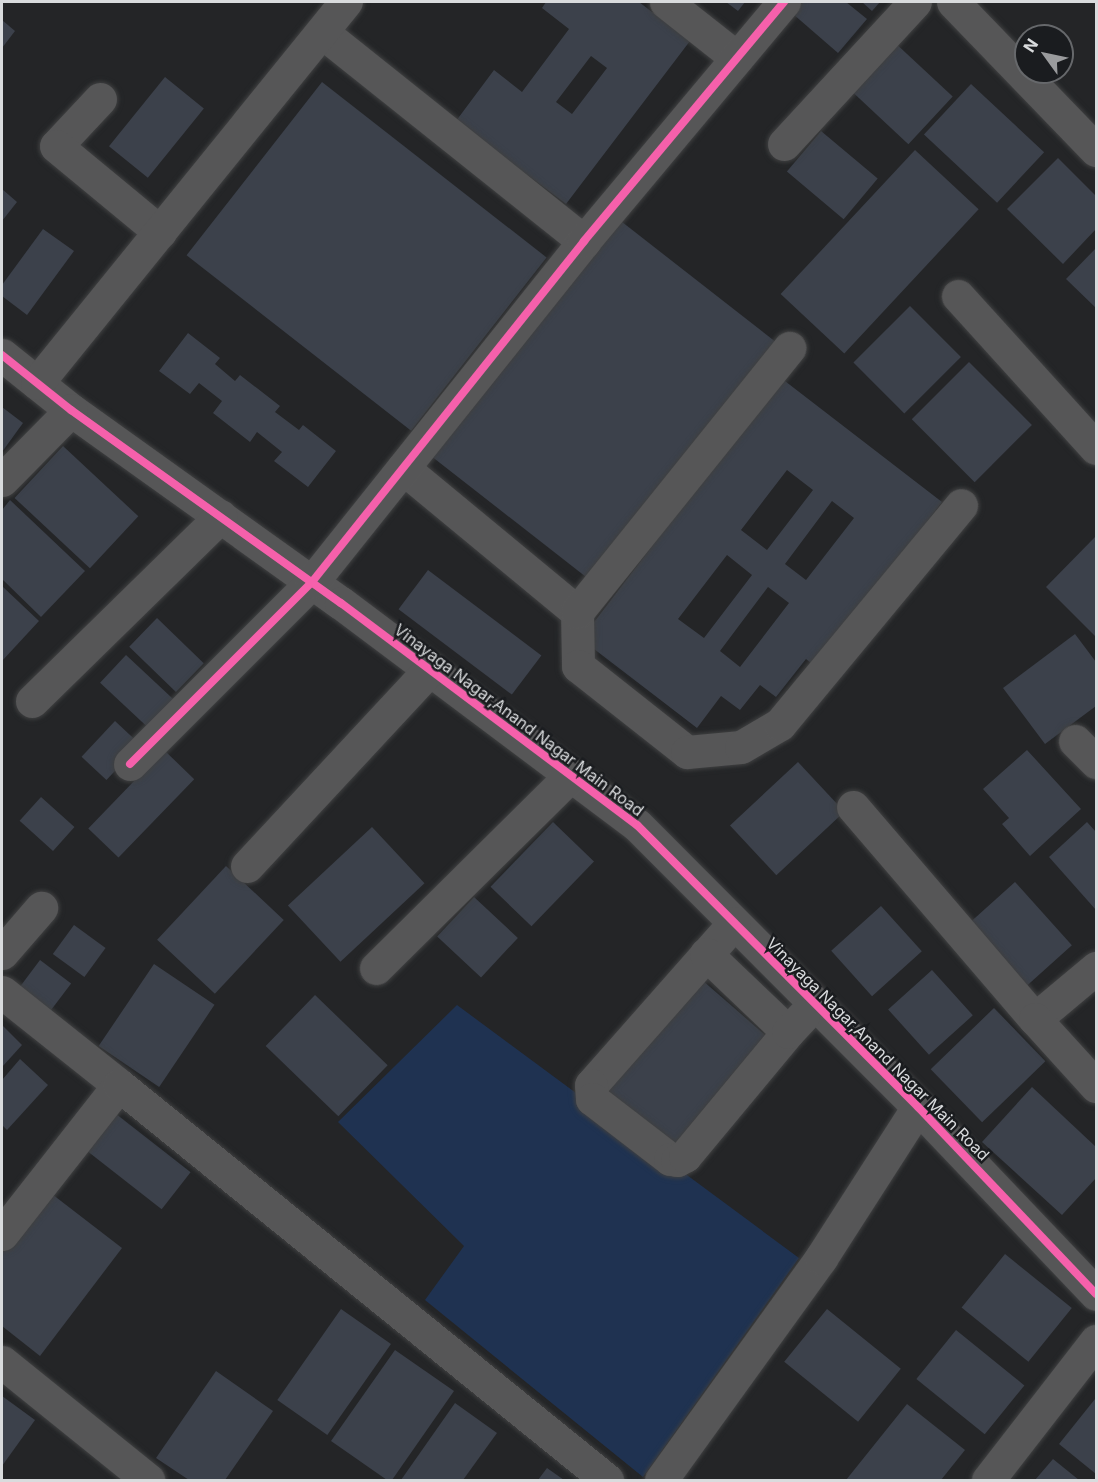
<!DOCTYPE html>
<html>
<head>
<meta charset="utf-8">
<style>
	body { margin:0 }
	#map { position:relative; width:1098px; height:1482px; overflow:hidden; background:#242527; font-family:Inter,sans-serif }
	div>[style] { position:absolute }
	.green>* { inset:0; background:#1f3251 }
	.building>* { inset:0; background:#3c414b; transform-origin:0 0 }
	.roads { filter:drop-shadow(0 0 2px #3f4041) drop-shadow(0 0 2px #3f4041) }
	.minor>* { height:33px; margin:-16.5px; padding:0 16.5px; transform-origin:16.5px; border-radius:16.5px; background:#565657 }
	.cycleway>* { height:8px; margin:-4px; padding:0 4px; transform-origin:4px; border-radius:4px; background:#f560ab }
	span { translate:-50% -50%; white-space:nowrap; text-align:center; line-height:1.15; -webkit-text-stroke:5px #1a1c1f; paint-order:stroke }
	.street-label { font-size:16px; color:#d9dbdd }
	.frame { position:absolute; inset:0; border:3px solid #d9dbdd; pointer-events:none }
	.north { position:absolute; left:1014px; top:24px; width:60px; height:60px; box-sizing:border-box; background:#1a1c1f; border:2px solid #66686b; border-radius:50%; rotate:303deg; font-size:16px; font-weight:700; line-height:24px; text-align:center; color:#d9dbdd }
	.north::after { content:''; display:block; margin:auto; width:21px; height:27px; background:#9a9b9d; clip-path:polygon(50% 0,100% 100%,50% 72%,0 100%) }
</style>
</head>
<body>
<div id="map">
	<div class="green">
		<i style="clip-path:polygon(457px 1005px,799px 1258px,643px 1477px,425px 1300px,464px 1246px,338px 1122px)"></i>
	</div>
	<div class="building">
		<i style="clip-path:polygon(evenodd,546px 2px,639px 2px,690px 41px,566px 204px,456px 121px,494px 70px,522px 92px,569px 29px,542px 8px,546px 2px,591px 56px,607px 68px,572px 114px,556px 102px,591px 56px)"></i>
		<i style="clip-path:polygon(726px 2px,745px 2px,738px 11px)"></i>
		<i style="clip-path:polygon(803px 2px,846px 2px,867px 19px,838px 53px,793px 14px)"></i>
		<i style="clip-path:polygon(862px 2px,880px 2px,872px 11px)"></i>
		<i style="clip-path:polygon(2px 20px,15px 31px,2px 48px)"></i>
		<i style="left:892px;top:40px;width:83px;height:65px;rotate:43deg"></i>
		<i style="left:165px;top:77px;width:50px;height:89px;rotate:39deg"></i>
		<i style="left:322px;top:82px;width:285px;height:220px;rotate:38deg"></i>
		<i style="left:971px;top:84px;width:100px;height:69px;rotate:43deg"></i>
		<i style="left:821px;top:131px;width:74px;height:53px;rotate:40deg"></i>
		<i style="left:915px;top:150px;width:87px;height:197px;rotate:43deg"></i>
		<i style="clip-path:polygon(1058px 158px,1096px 196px,1096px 229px,1063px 264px,1007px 209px)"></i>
		<i style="clip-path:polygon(2px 189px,17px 202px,2px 221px)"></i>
		<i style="left:617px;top:218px;width:206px;height:302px;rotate:38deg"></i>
		<i style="clip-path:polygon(43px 229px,74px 251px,27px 315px,2px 296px,2px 285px)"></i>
		<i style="clip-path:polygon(1096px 248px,1096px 308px,1066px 279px)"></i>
		<i style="left:910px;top:306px;width:72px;height:80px;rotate:45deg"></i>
		<i style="clip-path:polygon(188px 333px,220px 358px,215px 364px,235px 381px,240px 375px,280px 406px,275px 412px,299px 430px,303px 425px,336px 451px,308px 487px,274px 461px,282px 452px,257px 432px,250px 442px,213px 413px,222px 401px,199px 383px,190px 394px,159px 371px)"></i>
		<i style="left:969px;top:362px;width:89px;height:81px;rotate:45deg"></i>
		<i style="clip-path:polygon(evenodd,781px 378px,942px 502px,816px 667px,806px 659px,776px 697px,760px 685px,740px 710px,721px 696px,697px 728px,581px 639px,781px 378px,787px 470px,813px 490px,767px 550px,741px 530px,787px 470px,781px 378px,832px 501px,854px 518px,806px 580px,785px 564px,832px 501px,781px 378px,727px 555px,752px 575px,704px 638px,678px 619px,727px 555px,781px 378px,768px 587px,789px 603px,740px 667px,720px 651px,768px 587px)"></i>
		<i style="clip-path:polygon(2px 407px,23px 423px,2px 452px)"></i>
		<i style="left:63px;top:446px;width:103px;height:71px;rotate:43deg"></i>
		<i style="clip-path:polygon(10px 500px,85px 571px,41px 617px,2px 579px,2px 510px)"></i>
		<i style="clip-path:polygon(1096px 536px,1096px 637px,1046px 587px)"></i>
		<i style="left:428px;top:570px;width:142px;height:49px;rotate:37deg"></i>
		<i style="clip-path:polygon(2px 586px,39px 621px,2px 661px)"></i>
		<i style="left:157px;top:618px;width:65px;height:40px;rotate:44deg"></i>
		<i style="clip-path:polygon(1075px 634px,1096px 662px,1096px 706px,1045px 744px,1003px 688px)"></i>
		<i style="left:126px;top:655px;width:71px;height:38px;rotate:43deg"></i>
		<i style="left:115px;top:721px;width:34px;height:49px;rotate:43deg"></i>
		<i style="left:164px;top:750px;width:42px;height:109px;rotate:44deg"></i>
		<i style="clip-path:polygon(1027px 750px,1081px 809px,1030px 856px,1002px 824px,1009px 818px,983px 789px)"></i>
		<i style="left:798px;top:762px;width:68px;height:93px;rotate:47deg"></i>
		<i style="left:41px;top:797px;width:45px;height:32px;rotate:42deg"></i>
		<i style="left:553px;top:822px;width:57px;height:90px;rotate:44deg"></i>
		<i style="clip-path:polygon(1087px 822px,1096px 832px,1096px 910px,1049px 857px)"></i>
		<i style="left:372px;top:827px;width:77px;height:115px;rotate:47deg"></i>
		<i style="left:226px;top:866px;width:79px;height:101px;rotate:43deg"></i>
		<i style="left:1015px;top:882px;width:85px;height:64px;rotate:48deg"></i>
		<i style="left:474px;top:897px;width:60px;height:54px;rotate:43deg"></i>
		<i style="left:881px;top:906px;width:61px;height:67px;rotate:48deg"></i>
		<i style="left:74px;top:925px;width:39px;height:36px;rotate:36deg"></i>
		<i style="left:40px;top:960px;width:39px;height:34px;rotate:37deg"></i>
		<i style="left:154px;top:964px;width:73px;height:99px;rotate:34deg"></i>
		<i style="left:932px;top:970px;width:61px;height:59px;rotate:48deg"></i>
		<i style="left:702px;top:980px;width:95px;height:148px;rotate:41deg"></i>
		<i style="left:315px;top:995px;width:101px;height:71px;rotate:44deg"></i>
		<i style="left:994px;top:1008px;width:74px;height:88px;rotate:46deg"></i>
		<i style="clip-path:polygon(2px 1025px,22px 1045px,2px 1067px)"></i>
		<i style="clip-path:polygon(20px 1059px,48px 1085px,7px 1130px,2px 1125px,2px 1080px)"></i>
		<i style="clip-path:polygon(1032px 1087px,1096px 1147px,1096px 1178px,1062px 1215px,982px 1142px)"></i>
		<i style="left:111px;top:1110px;width:101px;height:47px;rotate:38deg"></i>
		<i style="clip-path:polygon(48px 1191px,122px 1248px,40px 1356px,2px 1326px,2px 1252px)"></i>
		<i style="left:1005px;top:1254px;width:86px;height:69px;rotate:39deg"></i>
		<i style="left:341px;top:1309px;width:61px;height:111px;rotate:35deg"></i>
		<i style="left:827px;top:1309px;width:95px;height:68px;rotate:39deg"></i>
		<i style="left:956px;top:1330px;width:88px;height:63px;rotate:39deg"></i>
		<i style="clip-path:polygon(395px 1350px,454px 1391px,392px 1480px,387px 1480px,331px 1441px)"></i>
		<i style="clip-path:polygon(216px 1371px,273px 1411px,225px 1480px,189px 1480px,156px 1458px)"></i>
		<i style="clip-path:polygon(2px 1396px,35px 1420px,2px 1466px)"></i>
		<i style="clip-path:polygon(1095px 1399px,1096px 1400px,1096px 1474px,1059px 1444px)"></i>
		<i style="clip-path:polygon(455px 1403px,497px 1433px,463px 1480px,401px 1480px)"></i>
		<i style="clip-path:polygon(907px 1404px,965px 1450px,941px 1480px,846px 1480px)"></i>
		<i style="clip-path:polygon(1053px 1459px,1079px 1480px,1035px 1480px)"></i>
		<i style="clip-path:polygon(547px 1468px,564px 1480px,538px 1480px)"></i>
	</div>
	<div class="roads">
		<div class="minor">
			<i style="left:666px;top:2px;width:90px;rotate:38.3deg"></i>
			<i style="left:953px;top:2px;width:206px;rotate:46deg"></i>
			<i style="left:323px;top:33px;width:334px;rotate:38.6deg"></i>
			<i style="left:100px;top:99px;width:64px;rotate:133.1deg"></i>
			<i style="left:56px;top:146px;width:135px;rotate:39.6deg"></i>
			<i style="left:784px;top:144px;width:193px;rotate:-47.3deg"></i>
			<i style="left:958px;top:296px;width:205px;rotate:47.8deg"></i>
			<i style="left:2px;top:355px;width:88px;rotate:38.6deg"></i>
			<i style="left:71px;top:410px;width:332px;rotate:35.6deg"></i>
			<i style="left:341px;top:603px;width:370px;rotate:36.9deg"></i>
			<i style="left:637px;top:825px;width:398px;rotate:45.1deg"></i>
			<i style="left:918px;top:1107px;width:258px;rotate:46.4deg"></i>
			<i style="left:37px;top:383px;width:491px;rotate:-51deg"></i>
			<i style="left:403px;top:468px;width:226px;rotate:39.6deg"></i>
			<i style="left:577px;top:612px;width:54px;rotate:88.9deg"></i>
			<i style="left:578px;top:666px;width:139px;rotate:38.3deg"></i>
			<i style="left:687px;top:752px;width:54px;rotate:-5.3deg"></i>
			<i style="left:741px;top:747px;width:45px;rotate:-30.5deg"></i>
			<i style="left:780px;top:724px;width:284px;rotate:-50.4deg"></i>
			<i style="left:2px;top:480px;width:98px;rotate:-45.4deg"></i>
			<i style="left:577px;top:612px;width:339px;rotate:-51.2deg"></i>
			<i style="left:32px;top:701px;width:264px;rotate:-44.4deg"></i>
			<i style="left:1075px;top:741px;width:30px;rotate:45deg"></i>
			<i style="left:130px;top:764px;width:257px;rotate:-45deg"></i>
			<i style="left:312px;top:582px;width:436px;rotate:-51.4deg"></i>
			<i style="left:584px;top:241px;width:312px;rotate:-50.1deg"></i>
			<i style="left:853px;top:807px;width:279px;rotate:49.4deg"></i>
			<i style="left:1035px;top:1019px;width:80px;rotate:-39.9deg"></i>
			<i style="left:247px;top:866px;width:269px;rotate:-47.1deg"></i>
			<i style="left:734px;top:923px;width:216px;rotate:131.4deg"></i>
			<i style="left:591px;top:1085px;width:14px;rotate:86deg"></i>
			<i style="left:592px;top:1099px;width:98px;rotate:37.6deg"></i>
			<i style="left:670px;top:1159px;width:7px;rotate:8deg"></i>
			<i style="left:677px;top:1160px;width:9px;rotate:-27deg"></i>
			<i style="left:685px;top:1156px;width:161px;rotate:-50.3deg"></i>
			<i style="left:2px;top:953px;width:60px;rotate:-49.1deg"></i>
			<i style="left:706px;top:954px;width:113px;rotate:43.6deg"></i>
			<i style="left:788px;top:1032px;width:22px;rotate:-47deg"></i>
			<i style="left:376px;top:968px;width:272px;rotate:-44.7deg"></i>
			<i style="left:2px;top:992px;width:149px;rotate:38.5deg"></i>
			<i style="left:1035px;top:1019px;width:91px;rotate:47.7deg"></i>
			<i style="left:2px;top:1234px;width:189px;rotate:-51.9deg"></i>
			<i style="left:119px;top:1085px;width:628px;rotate:38.99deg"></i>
			<i style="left:2px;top:1362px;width:188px;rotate:38.9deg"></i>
			<i style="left:661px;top:1480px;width:274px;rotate:-54.2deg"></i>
			<i style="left:821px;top:1258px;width:179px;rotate:-57.3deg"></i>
			<i style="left:988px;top:1480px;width:176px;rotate:-52.2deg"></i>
		</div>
	</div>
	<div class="cycleway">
		<i style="left:2px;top:355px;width:88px;rotate:38.6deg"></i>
		<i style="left:71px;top:410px;width:332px;rotate:35.6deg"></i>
		<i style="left:341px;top:603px;width:370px;rotate:36.9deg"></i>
		<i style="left:637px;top:825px;width:398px;rotate:45.1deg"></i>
		<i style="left:918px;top:1107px;width:258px;rotate:46.4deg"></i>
		<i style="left:130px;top:764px;width:257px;rotate:-45deg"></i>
		<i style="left:312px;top:582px;width:436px;rotate:-51.4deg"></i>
		<i style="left:584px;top:241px;width:312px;rotate:-50.1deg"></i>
	</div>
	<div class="street-label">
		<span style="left:519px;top:720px;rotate:37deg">Vinayaga Nagar,Anand Nagar Main Road</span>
		<span style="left:878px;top:1049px;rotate:45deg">Vinayaga Nagar,Anand Nagar Main Road</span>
	</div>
	<div class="frame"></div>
	<div class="north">N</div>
</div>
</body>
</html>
